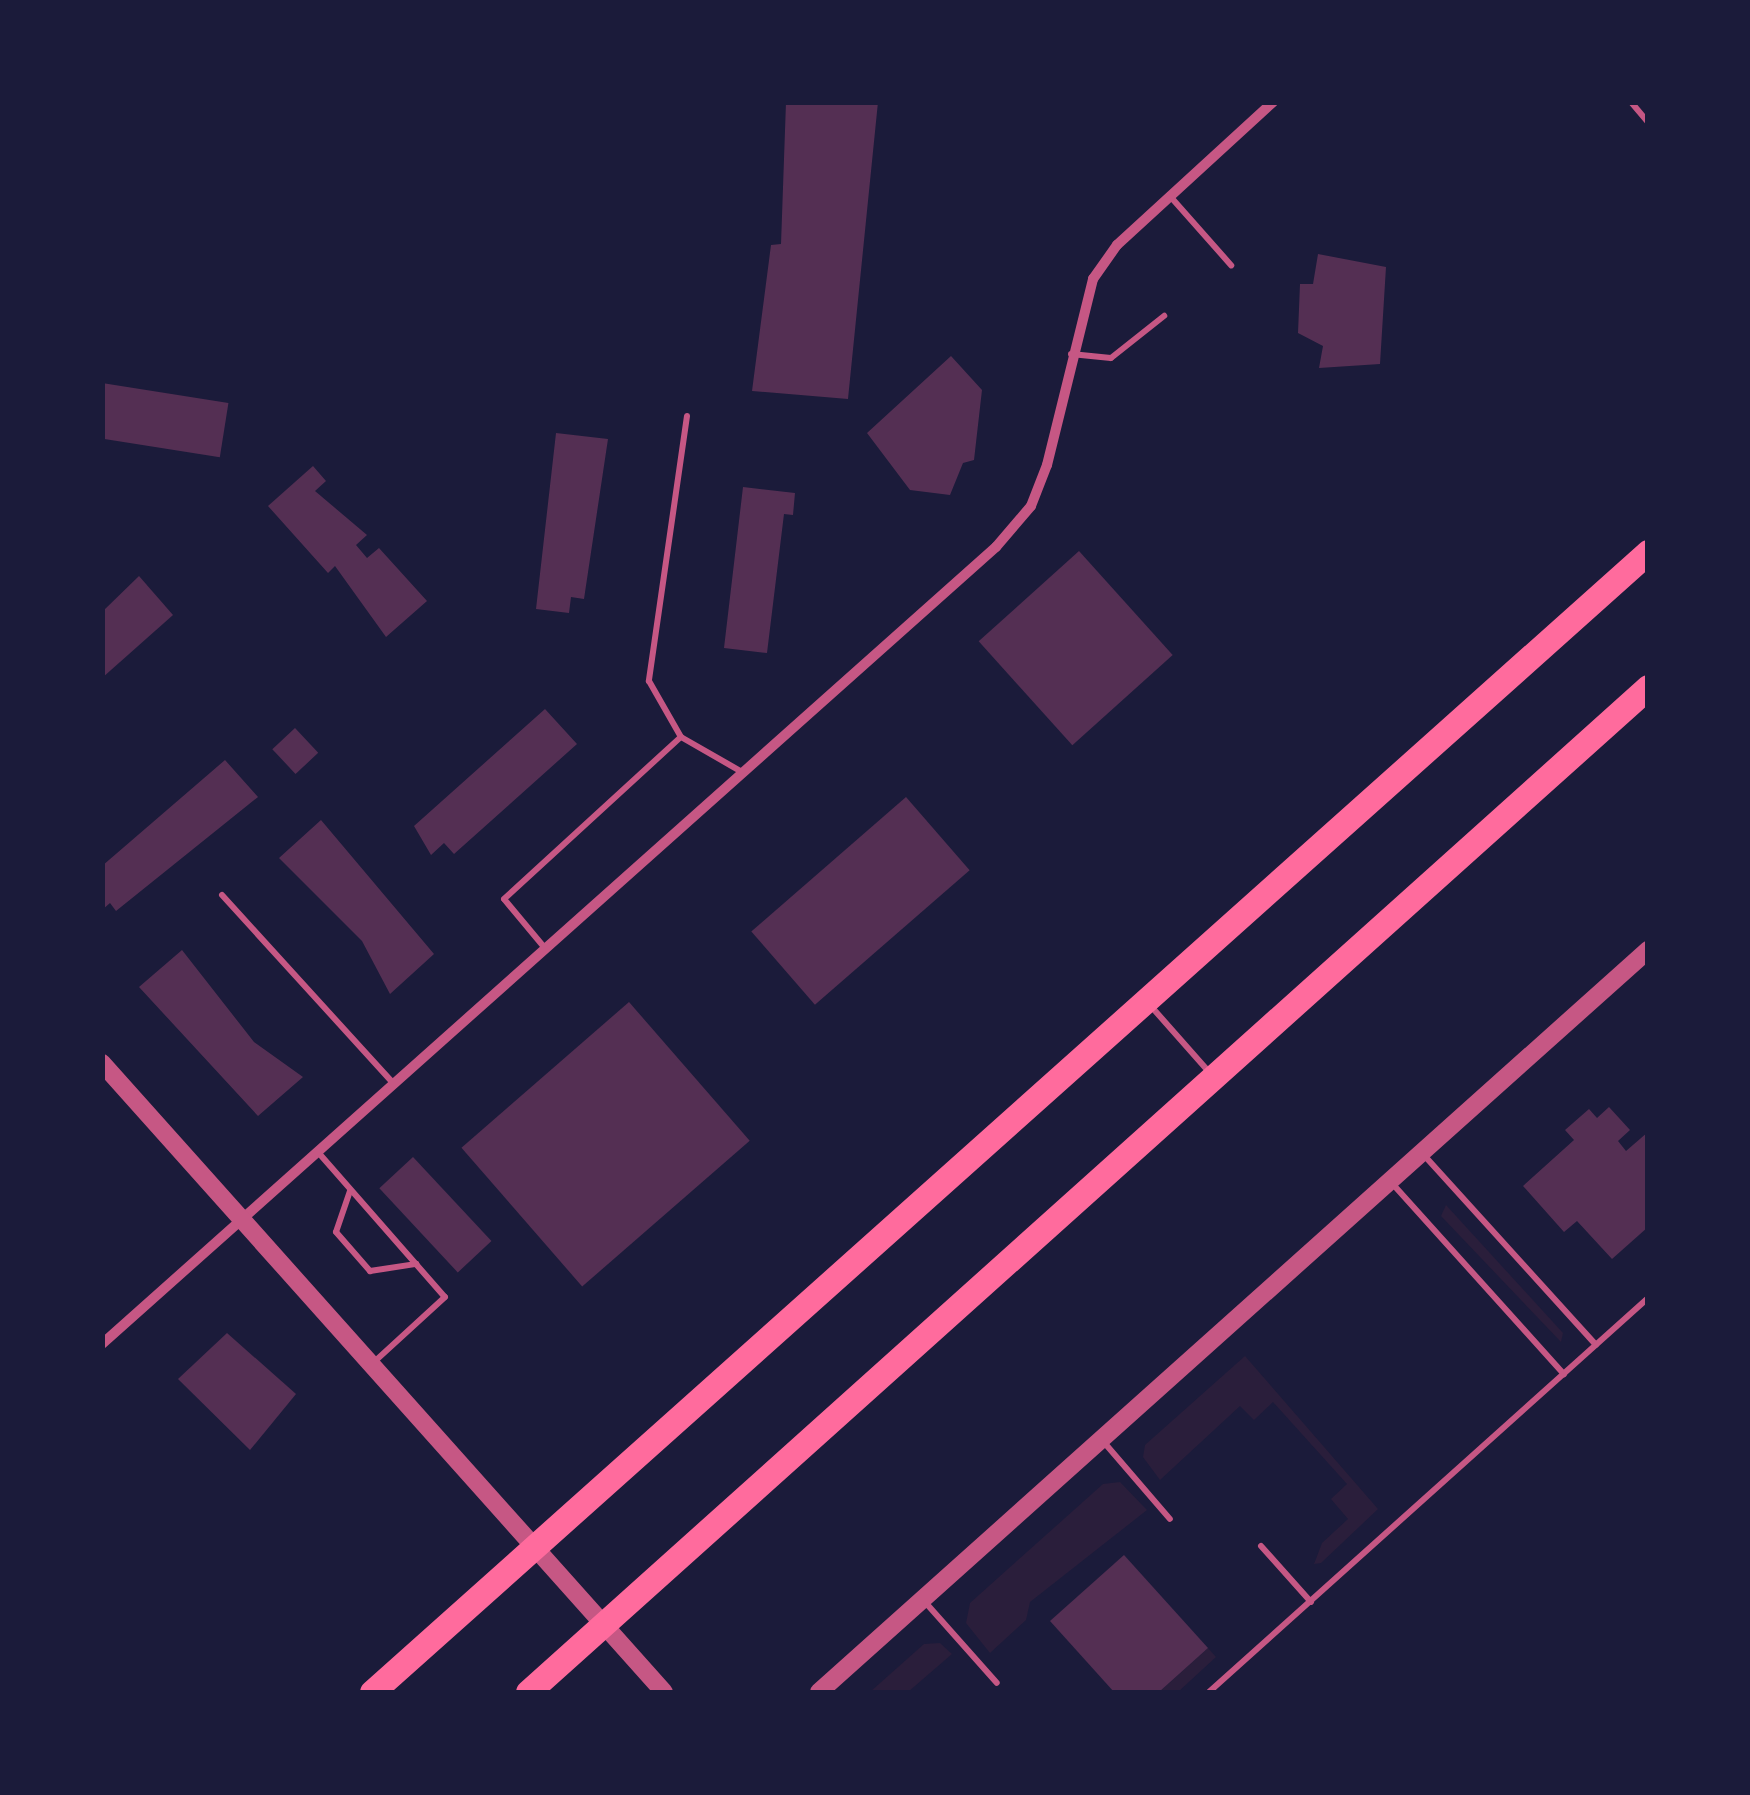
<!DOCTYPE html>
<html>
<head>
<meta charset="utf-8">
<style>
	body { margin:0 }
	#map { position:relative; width:1750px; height:1795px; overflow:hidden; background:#1b1b3a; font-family:Ubuntu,sans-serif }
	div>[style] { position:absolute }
	.green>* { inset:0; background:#2a1e3b }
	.building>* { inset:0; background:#542f53; transform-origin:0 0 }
	.service>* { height:6px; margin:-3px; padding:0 3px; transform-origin:3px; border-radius:3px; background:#c65784 }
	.minor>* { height:10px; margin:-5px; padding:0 5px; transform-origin:5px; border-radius:5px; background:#c65784 }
	.tertiary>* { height:18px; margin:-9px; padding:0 9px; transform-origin:9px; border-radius:9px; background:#c65784 }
	.motorway>* { height:25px; margin:-12.5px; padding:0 12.5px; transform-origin:12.5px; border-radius:12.5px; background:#ff6b9d }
	span { translate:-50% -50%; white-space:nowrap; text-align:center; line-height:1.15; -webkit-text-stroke:9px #1b1b3a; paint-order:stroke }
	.frame { position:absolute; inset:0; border:105px solid #1b1b3a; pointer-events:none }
</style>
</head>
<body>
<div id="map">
	<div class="green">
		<i style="clip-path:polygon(1446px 1205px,1563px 1333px,1561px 1342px,1441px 1216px)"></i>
		<i style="clip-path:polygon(1245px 1356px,1378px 1509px,1321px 1563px,1314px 1564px,1322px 1543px,1348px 1519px,1331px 1499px,1347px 1484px,1273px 1402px,1254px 1420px,1240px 1406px,1160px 1480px,1143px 1457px,1145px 1445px)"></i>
		<i style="clip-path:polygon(1120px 1482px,1147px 1510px,1030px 1602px,1026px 1620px,990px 1653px,966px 1623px,970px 1603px,1103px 1484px)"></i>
		<i style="clip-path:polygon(940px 1643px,952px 1654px,908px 1692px,870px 1692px,924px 1644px)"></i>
		<i style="clip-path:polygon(1208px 1648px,1216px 1657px,1178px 1692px,1159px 1692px)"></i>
	</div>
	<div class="building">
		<i style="clip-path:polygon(786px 102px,878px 102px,848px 399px,752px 391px,771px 245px,781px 244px)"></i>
		<i style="clip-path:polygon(1318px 254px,1386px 267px,1380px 364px,1319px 368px,1323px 346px,1298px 333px,1300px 284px,1313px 284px)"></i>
		<i style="clip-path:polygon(951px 356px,982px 390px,974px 460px,963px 463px,950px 495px,910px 490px,867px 433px)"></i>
		<i style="left:102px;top:383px;width:128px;height:55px;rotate:9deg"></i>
		<i style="clip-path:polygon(556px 433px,608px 439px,584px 599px,571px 597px,569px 613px,536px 609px)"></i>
		<i style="clip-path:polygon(313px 466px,326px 481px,315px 491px,367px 535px,356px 545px,367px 558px,379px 548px,427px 601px,386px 637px,335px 566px,328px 573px,268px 506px)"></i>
		<i style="clip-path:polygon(743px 487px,795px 493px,793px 515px,784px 514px,767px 653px,724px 648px)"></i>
		<i style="left:1079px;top:551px;width:140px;height:135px;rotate:48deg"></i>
		<i style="clip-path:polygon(139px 576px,173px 615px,102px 678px,102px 612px)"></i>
		<i style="clip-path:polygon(545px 709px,577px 744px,454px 854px,444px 843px,431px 855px,414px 826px)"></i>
		<i style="left:295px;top:728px;width:34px;height:31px;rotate:47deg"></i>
		<i style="clip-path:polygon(225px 760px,258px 797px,116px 911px,110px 903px,102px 910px,102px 866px)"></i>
		<i style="left:906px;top:797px;width:97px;height:205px;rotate:49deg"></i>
		<i style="clip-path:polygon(321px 820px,434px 954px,390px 994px,362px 941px,279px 858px)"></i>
		<i style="clip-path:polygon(182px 950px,254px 1042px,303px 1077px,258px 1116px,139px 987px)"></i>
		<i style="left:629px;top:1002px;width:184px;height:222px;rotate:49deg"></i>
		<i style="clip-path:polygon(1609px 1107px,1630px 1130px,1618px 1141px,1626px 1151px,1648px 1132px,1648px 1227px,1612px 1259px,1577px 1221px,1564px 1232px,1523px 1186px,1574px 1140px,1565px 1130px,1589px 1109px,1597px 1118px)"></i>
		<i style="left:413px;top:1157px;width:115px;height:46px;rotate:47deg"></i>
		<i style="clip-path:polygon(227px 1333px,296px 1394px,250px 1450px,178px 1379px)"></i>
		<i style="clip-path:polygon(1124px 1555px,1208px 1648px,1159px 1692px,1114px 1692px,1050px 1621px)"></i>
	</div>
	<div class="service">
		<i style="left:1631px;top:102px;width:26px;rotate:50deg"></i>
		<i style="left:1169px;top:195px;width:94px;rotate:48.5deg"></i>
		<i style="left:1071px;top:354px;width:40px;rotate:5.7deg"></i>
		<i style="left:1111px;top:358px;width:68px;rotate:-38.4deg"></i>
		<i style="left:687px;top:416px;width:268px;rotate:98.2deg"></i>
		<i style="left:649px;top:681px;width:64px;rotate:60.3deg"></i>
		<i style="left:681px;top:737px;width:70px;rotate:29.8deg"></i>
		<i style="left:222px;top:895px;width:253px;rotate:47.7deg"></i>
		<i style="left:544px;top:947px;width:62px;rotate:-129.8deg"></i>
		<i style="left:504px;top:899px;width:240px;rotate:-42.5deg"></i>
		<i style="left:1149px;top:1004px;width:92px;rotate:48.5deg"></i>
		<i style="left:317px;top:1151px;width:194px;rotate:48.8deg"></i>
		<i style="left:445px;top:1297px;width:99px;rotate:137.5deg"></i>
		<i style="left:1422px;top:1153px;width:259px;rotate:47.8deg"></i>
		<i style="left:1390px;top:1181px;width:260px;rotate:48deg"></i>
		<i style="left:350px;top:1191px;width:43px;rotate:108.9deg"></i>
		<i style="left:336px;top:1232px;width:52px;rotate:48.9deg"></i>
		<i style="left:370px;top:1271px;width:47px;rotate:-8.7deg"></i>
		<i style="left:1102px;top:1440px;width:104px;rotate:49.3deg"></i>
		<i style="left:1261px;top:1546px;width:75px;rotate:48.2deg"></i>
		<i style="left:925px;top:1602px;width:108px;rotate:48.4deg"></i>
		<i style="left:1209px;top:1692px;width:590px;rotate:-41.91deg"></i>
	</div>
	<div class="minor">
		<i style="left:102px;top:1344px;width:1198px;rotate:-41.72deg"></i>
		<i style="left:996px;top:547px;width:54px;rotate:-49.5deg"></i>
		<i style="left:1031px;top:506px;width:44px;rotate:-68.7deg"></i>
		<i style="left:1047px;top:465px;width:192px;rotate:-76.1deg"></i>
		<i style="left:1093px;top:279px;width:42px;rotate:-54.8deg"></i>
		<i style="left:1117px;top:245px;width:212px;rotate:-42.5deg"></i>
	</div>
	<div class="tertiary">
		<i style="left:102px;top:1063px;width:843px;rotate:48.22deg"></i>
		<i style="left:819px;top:1692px;width:1113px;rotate:-41.83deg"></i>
	</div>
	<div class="motorway">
		<i style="left:372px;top:1692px;width:1711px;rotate:-41.78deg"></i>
		<i style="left:528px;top:1692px;width:1505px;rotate:-41.9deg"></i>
	</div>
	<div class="frame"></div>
</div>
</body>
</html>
